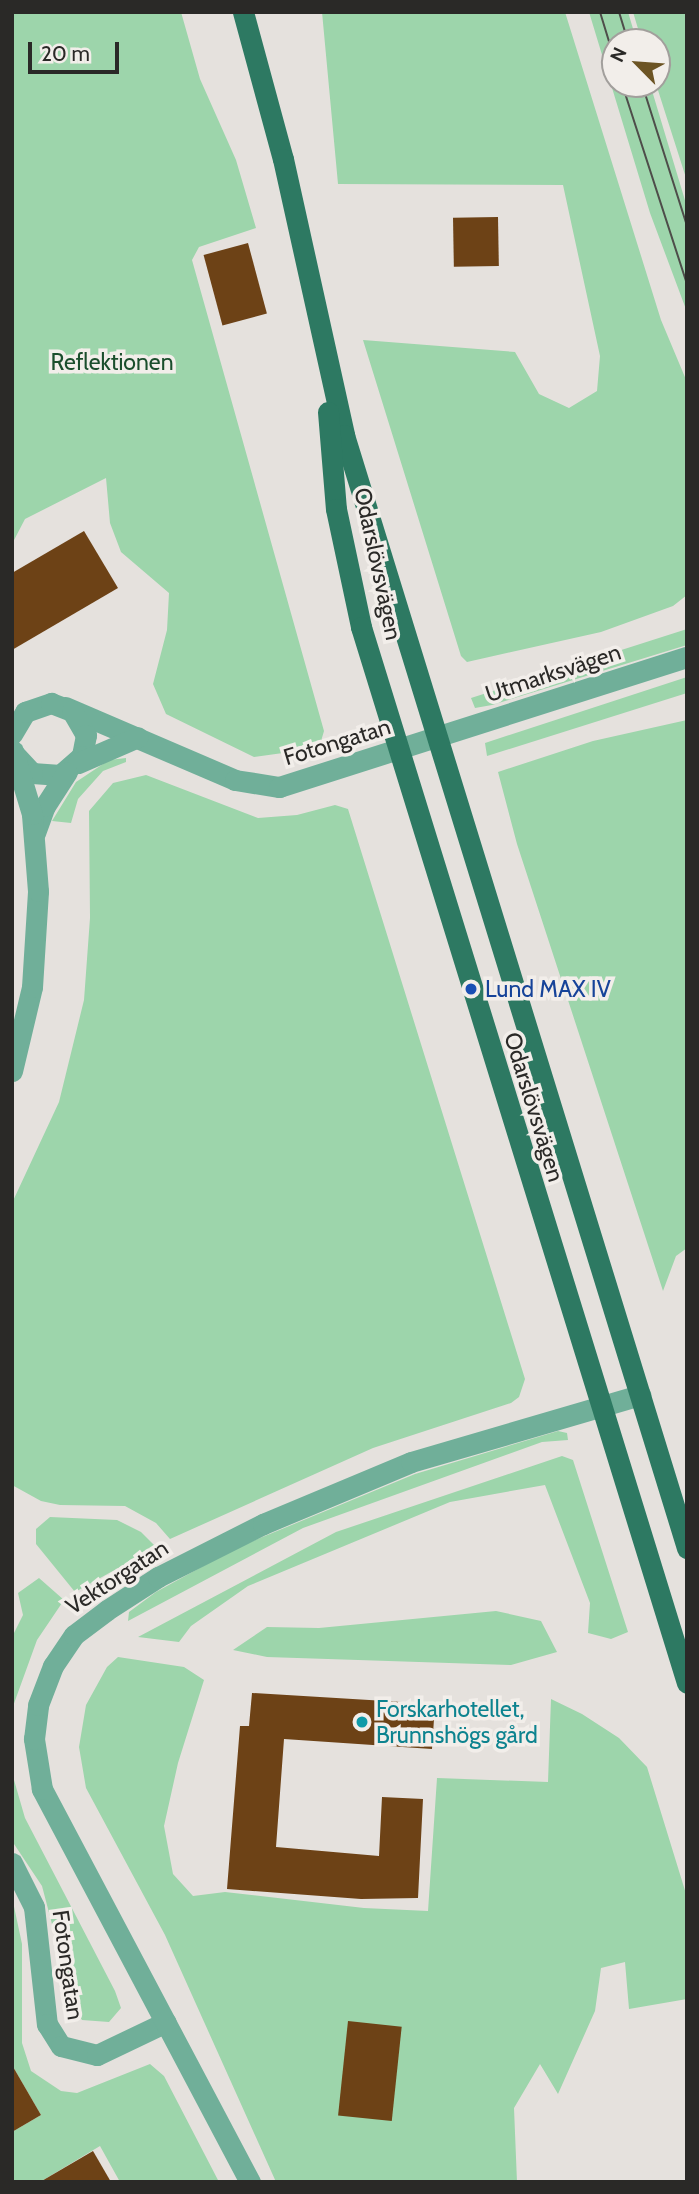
<!DOCTYPE html>
<html>
<head>
<meta charset="utf-8">
<style>
	body { margin:0 }
	#map { position:relative; width:699px; height:2194px; overflow:hidden; background:#e5e1dd; font-family:Cabin,sans-serif }
	div>[style] { position:absolute }
	.green>* { inset:0; background:#9dd5ab }
	.building>* { inset:0; background:#6d4216; transform-origin:0 0 }
	.minor>* { height:21px; margin:-10.5px; padding:0 10.5px; transform-origin:10.5px; border-radius:10.5px; background:#70af99 }
	.major>* { height:21px; margin:-10.5px; padding:0 10.5px; transform-origin:10.5px; border-radius:10.5px; background:#2d7962 }
	.tram>* { height:2px; margin:-1px; padding:0 1px; transform-origin:1px; border-radius:1px; background:#4e4d4a }
	.dots>* { width:19px; height:19px; translate:-50% -50%; box-sizing:border-box; border:4px solid #f2eeea; border-radius:50% }
	span { translate:-50% -50%; white-space:nowrap; text-align:center; line-height:1.15; -webkit-text-stroke:7px #f2eeea; paint-order:stroke }
	.park-label { font-size:23px; color:#1a4e2c }
	.street-label { font-size:23px; color:#2a2927 }
	.transit-label { font-size:23px; color:#164399 }
	.left { translate:0 -50%; text-align:left }
	.culture-label { font-size:23px; color:#0d838f }
	.frame { position:absolute; inset:0; border:14px solid #2a2927; pointer-events:none }
	.north { position:absolute; left:601px; top:28px; width:70px; height:70px; box-sizing:border-box; background:#f2eeea; border:2px solid #a29f9c; border-radius:50%; rotate:295deg; font-size:19px; font-weight:700; line-height:28px; text-align:center; color:#2a2927 }
	.north::after { content:''; display:block; margin:auto; width:24px; height:32px; background:#6c5424; clip-path:polygon(50% 0,100% 100%,50% 72%,0 100%) }
	.scale { position:absolute; left:28px; top:42px; width:91px; height:32px; box-sizing:border-box; border:4px solid #2a2927; border-top:0; padding-left:9px; font-size:21px; line-height:24px; white-space:nowrap; color:#2a2927; -webkit-text-stroke:5px #f2eeea; paint-order:stroke }
</style>
</head>
<body>
<div id="map">
	<div class="green">
		<i style="clip-path:polygon(12px 12px,181px 12px,200px 79px,236px 160px,256px 228px,199px 247px,192px 260px,324px 731px,319px 748px,254px 757px,166px 714px,153px 684px,167px 630px,169px 593px,121px 552px,110px 523px,106px 478px,25px 519px,12px 544px)"></i>
		<i style="clip-path:polygon(322px 12px,565px 12px,661px 320px,687px 382px,687px 595px,673px 606px,601px 632px,467px 662px,461px 656px,363px 340px,515px 352px,539px 394px,569px 408px,597px 391px,600px 356px,563px 185px,338px 184px)"></i>
		<i style="clip-path:polygon(589px 12px,628px 12px,637px 42px,615px 42px,615px 84px,650px 84px,687px 207px,687px 312px,650px 213px)"></i>
		<i style="clip-path:polygon(633px 12px,687px 12px,687px 181px,656px 84px,657px 42px,642px 42px)"></i>
		<i style="clip-path:polygon(687px 629px,687px 645px,492px 705px,475px 708px,471px 698px)"></i>
		<i style="clip-path:polygon(687px 677px,687px 693px,487px 756px,485px 743px)"></i>
		<i style="clip-path:polygon(687px 720px,687px 1248px,676px 1256px,663px 1291px,517px 844px,498px 772px,593px 741px)"></i>
		<i style="clip-path:polygon(126px 758px,126px 762px,103px 771px,78px 799px,71px 823px,52px 821px,76px 782px,109px 760px)"></i>
		<i style="clip-path:polygon(146px 775px,258px 818px,297px 815px,335px 805px,348px 809px,525px 1379px,519px 1397px,511px 1403px,373px 1448px,170px 1539px,156px 1523px,125px 1506px,60px 1505px,41px 1501px,12px 1485px,12px 1203px,59px 1102px,84px 1000px,90px 918px,89px 811px,113px 783px)"></i>
		<i style="clip-path:polygon(558px 1431px,567px 1433px,568px 1440px,542px 1442px,303px 1528px,128px 1621px,129px 1612px,156px 1592px,236px 1548px,415px 1474px)"></i>
		<i style="clip-path:polygon(562px 1456px,573px 1460px,628px 1632px,611px 1639px,588px 1633px,590px 1603px,545px 1485px,450px 1502px,248px 1586px,191px 1626px,179px 1642px,138px 1637px,336px 1532px)"></i>
		<i style="clip-path:polygon(50px 1517px,117px 1520px,141px 1532px,156px 1547px,75px 1592px,36px 1544px,36px 1529px)"></i>
		<i style="clip-path:polygon(39px 1578px,64px 1600px,37px 1640px,12px 1709px,12px 1637px,23px 1615px,18px 1593px)"></i>
		<i style="clip-path:polygon(496px 1611px,541px 1621px,557px 1652px,511px 1665px,267px 1657px,233px 1650px,267px 1627px,319px 1628px)"></i>
		<i style="clip-path:polygon(118px 1657px,184px 1667px,204px 1680px,178px 1763px,164px 1826px,173px 1874px,193px 1896px,225px 1892px,364px 1908px,428px 1911px,437px 1778px,548px 1782px,551px 1699px,582px 1714px,619px 1738px,647px 1767px,687px 1897px,687px 1999px,629px 2009px,625px 1962px,601px 1968px,595px 2011px,558px 2094px,540px 2064px,514px 2108px,517px 2182px,276px 2182px,165px 1935px,86px 1788px,79px 1747px,86px 1705px,107px 1667px)"></i>
		<i style="clip-path:polygon(12px 1773px,25px 1818px,115px 1991px,121px 2008px,109px 2022px,82px 2020px,74px 2008px,42px 1886px,12px 1841px)"></i>
		<i style="clip-path:polygon(12px 1897px,22px 1944px,22px 2043px,31px 2071px,61px 2091px,77px 2093px,150px 2064px,164px 2076px,219px 2182px,120px 2182px,100px 2146px,40px 2182px,12px 2182px,12px 2132px,41px 2115px,12px 2065px)"></i>
	</div>
	<div class="building">
		<i style="left:498px;top:217px;width:49px;height:45px;rotate:89deg"></i>
		<i style="left:248px;top:243px;width:73px;height:46px;rotate:75deg"></i>
		<i style="clip-path:polygon(84px 531px,118px 588px,12px 650px,12px 573px)"></i>
		<i style="clip-path:polygon(252px 1693px,435px 1704px,432px 1749px,284px 1739px,276px 1847px,379px 1856px,382px 1797px,423px 1799px,418px 1898px,361px 1899px,227px 1889px,240px 1726px,249px 1726px)"></i>
		<i style="left:348px;top:2021px;width:54px;height:95px;rotate:6deg"></i>
		<i style="clip-path:polygon(12px 2065px,41px 2115px,12px 2132px)"></i>
		<i style="clip-path:polygon(93px 2151px,111px 2182px,40px 2182px)"></i>
	</div>
	<div class="minor">
		<i style="left:65px;top:707px;width:185px;rotate:23.2deg"></i>
		<i style="left:235px;top:780px;width:45px;rotate:9deg"></i>
		<i style="left:279px;top:787px;width:428px;rotate:-17.7deg"></i>
		<i style="left:12px;top:734px;width:26px;rotate:-59deg"></i>
		<i style="left:25px;top:712px;width:28px;rotate:-19deg"></i>
		<i style="left:51px;top:703px;width:22px;rotate:21deg"></i>
		<i style="left:72px;top:711px;width:28px;rotate:60deg"></i>
		<i style="left:86px;top:735px;width:21px;rotate:101deg"></i>
		<i style="left:82px;top:756px;width:29px;rotate:139deg"></i>
		<i style="left:60px;top:775px;width:28px;rotate:-176deg"></i>
		<i style="left:32px;top:773px;width:25px;rotate:-133deg"></i>
		<i style="left:78px;top:763px;width:65px;rotate:-23.4deg"></i>
		<i style="left:35px;top:833px;width:29px;rotate:-70deg"></i>
		<i style="left:45px;top:806px;width:40px;rotate:-57.1deg"></i>
		<i style="left:12px;top:1071px;width:86px;rotate:-76.6deg"></i>
		<i style="left:32px;top:987px;width:96px;rotate:-86.4deg"></i>
		<i style="left:38px;top:891px;width:77px;rotate:-94.5deg"></i>
		<i style="left:32px;top:814px;width:66px;rotate:-106.8deg"></i>
		<i style="left:12px;top:1863px;width:49px;rotate:63.4deg"></i>
		<i style="left:34px;top:1907px;width:118px;rotate:83.7deg"></i>
		<i style="left:47px;top:2024px;width:26px;rotate:58deg"></i>
		<i style="left:61px;top:2046px;width:37px;rotate:14deg"></i>
		<i style="left:97px;top:2055px;width:76px;rotate:-25.6deg"></i>
		<i style="left:250px;top:2182px;width:445px;rotate:-117.9deg"></i>
		<i style="left:42px;top:1789px;width:51px;rotate:-99.1deg"></i>
		<i style="left:34px;top:1739px;width:34px;rotate:-83deg"></i>
		<i style="left:38px;top:1705px;width:42px;rotate:-69deg"></i>
		<i style="left:53px;top:1666px;width:37px;rotate:-56deg"></i>
		<i style="left:74px;top:1635px;width:41px;rotate:-37.1deg"></i>
		<i style="left:107px;top:1610px;width:61px;rotate:-32.9deg"></i>
		<i style="left:158px;top:1577px;width:118px;rotate:-26.8deg"></i>
		<i style="left:263px;top:1524px;width:160px;rotate:-22.7deg"></i>
		<i style="left:411px;top:1462px;width:239px;rotate:-16.3deg"></i>
	</div>
	<div class="major">
		<i style="left:243px;top:12px;width:152px;rotate:74.8deg"></i>
		<i style="left:283px;top:159px;width:283px;rotate:77.5deg"></i>
		<i style="left:344px;top:435px;width:1165px;rotate:72.87deg"></i>
		<i style="left:328px;top:412px;width:97px;rotate:85.3deg"></i>
		<i style="left:336px;top:509px;width:121px;rotate:78deg"></i>
		<i style="left:361px;top:627px;width:1105px;rotate:72.84deg"></i>
	</div>
	<div class="tram">
		<i style="left:600px;top:12px;width:51px;rotate:73deg"></i>
		<i style="left:619px;top:12px;width:31px;rotate:73deg"></i>
		<i style="left:622px;top:84px;width:210px;rotate:72deg"></i>
		<i style="left:642px;top:84px;width:149px;rotate:72.4deg"></i>
	</div>
	<div class="dots">
		<i style="left:471px;top:989px;background:#1a4fb4"></i>
		<i style="left:362px;top:1722px;background:#0f9aa8"></i>
	</div>
	<div class="park-label">
		<span style="left:112px;top:362px">Reflektionen</span>
	</div>
	<div class="street-label">
		<span style="left:378px;top:564px;rotate:78deg">Odarslövsvägen</span>
		<span style="left:553px;top:673px;rotate:-18deg">Utmarksvägen</span>
		<span style="left:337px;top:742px;rotate:-17deg">Fotongatan</span>
		<span style="left:534px;top:1107px;rotate:73deg">Odarslövsvägen</span>
		<span style="left:117px;top:1577px;rotate:-33deg">Vektorgatan</span>
		<span style="left:68px;top:1965px;rotate:82deg">Fotongatan</span>
	</div>
	<div class="transit-label">
		<span class="left" style="left:485px;top:989px">Lund MAX IV</span>
	</div>
	<div class="culture-label">
		<span class="left" style="left:376px;top:1722px">Forskarhotellet,<br>Brunnshögs gård</span>
	</div>
	<div class="frame"></div>
	<div class="north">N</div>
	<div class="scale">20 m</div>
</div>
</body>
</html>
